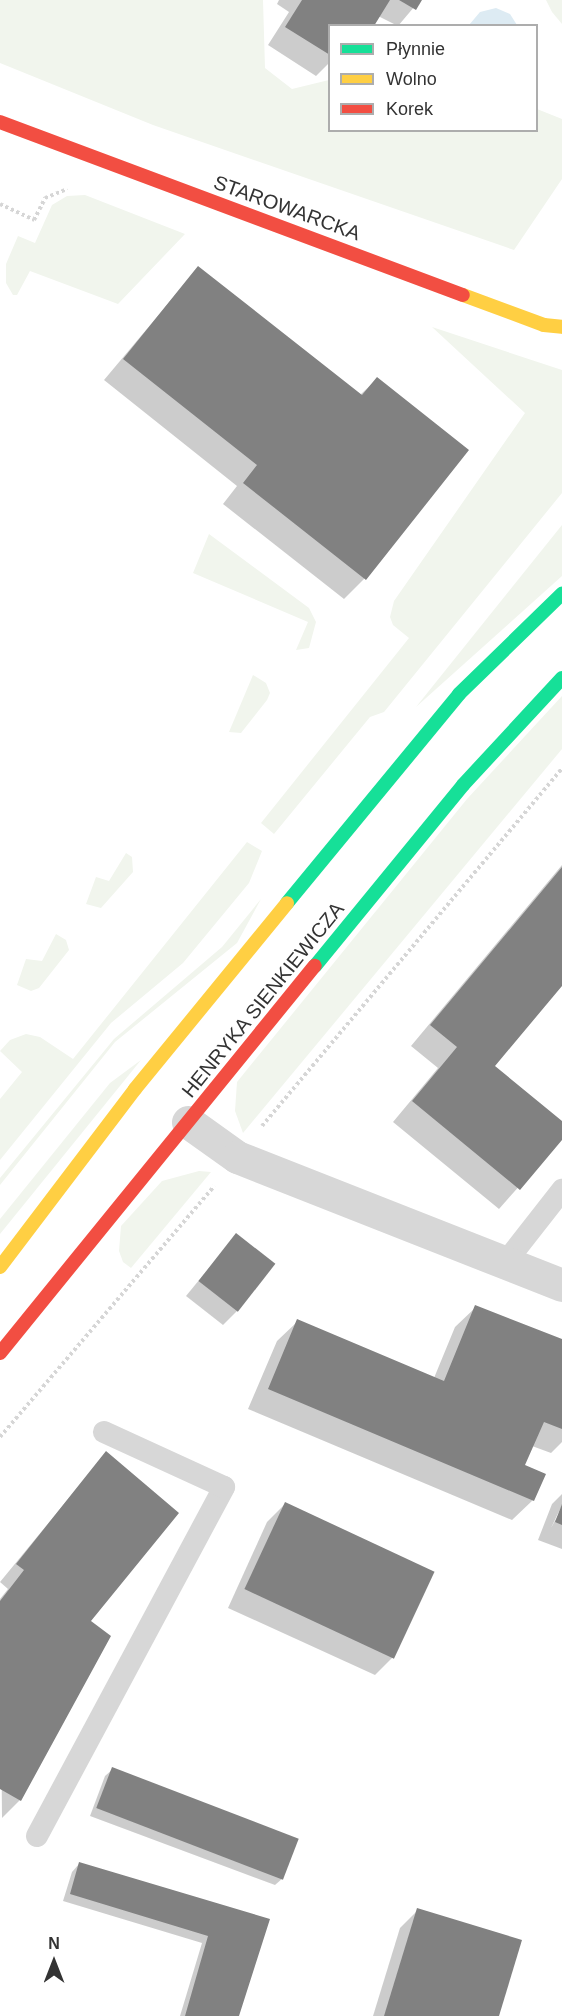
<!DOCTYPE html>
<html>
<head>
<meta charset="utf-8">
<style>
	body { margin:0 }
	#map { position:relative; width:562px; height:2016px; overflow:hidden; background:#fff; font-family:Arial,sans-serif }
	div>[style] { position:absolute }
	.green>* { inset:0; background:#f1f5ed }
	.water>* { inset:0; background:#ddebf3 }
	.shadow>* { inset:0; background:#0003 }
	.building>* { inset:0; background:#818181; transform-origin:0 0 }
	.path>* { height:4px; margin-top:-2px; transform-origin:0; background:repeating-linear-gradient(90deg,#d6d6d6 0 3px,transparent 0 6px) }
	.lane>* { height:22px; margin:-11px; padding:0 11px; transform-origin:11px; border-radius:11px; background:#d7d7d7 }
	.street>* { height:33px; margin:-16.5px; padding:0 16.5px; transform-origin:16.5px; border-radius:16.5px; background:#d7d7d7 }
	.fast>* { height:14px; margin:-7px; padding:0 7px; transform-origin:7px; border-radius:7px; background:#16e098 }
	.slow>* { height:14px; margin:-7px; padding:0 7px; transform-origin:7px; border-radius:7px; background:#ffcf43 }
	.jam>* { height:14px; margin:-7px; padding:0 7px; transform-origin:7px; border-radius:7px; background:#f24e42 }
	span { translate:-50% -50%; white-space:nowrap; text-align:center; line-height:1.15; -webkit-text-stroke:6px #fff; paint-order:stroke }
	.street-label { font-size:20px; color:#333 }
	.legend { position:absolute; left:328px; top:24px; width:210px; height:108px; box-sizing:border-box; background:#fff; border:2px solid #adadad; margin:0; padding:8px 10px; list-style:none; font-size:18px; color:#333 }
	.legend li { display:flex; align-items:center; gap:12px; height:30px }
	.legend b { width:30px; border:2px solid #adadad }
	.north { position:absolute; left:24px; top:1932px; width:60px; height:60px; -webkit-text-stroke:4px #fff; paint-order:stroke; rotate:0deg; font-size:16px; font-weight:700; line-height:24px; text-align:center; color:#333 }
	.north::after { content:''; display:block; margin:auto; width:21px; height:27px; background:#333; clip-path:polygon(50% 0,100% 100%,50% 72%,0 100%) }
</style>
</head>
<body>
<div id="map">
	<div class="green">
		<i style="clip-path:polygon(0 0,263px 0,265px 68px,292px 89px,329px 80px,330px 130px,536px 130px,537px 109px,562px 119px,562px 179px,514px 250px,153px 125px,0 63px)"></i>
		<i style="clip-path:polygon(546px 0,562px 0,562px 24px,552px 12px)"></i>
		<i style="clip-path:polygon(85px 195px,185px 234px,118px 304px,30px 271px,17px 295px,13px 295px,6px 283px,6px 264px,18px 236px,35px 243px,52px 205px,67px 196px)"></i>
		<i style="clip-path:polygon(432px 327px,562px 370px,562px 493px,384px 712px,370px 717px,274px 834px,261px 823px,409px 638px,393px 625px,390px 617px,394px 601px,525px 413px)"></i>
		<i style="clip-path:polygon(562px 525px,562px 576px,416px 707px)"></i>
		<i style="clip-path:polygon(209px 534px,309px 608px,316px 622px,309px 648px,296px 650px,308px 622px,193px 573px)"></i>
		<i style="clip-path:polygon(253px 675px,266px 683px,270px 693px,267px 700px,241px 733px,229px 732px)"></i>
		<i style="clip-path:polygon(562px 696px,562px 749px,243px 1133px,235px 1111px,237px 1082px,467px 799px)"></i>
		<i style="clip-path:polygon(247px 842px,262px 851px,249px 883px,183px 963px,111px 1023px,0 1160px,0 1099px,22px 1072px,0 1051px,10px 1040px,26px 1034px,40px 1037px,73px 1059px)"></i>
		<i style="clip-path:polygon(126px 853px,132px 857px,133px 872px,101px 908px,86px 904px,96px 877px,109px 881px)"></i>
		<i style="clip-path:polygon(261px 899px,237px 943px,115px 1042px,0 1185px,0 1178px,114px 1039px,222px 947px)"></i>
		<i style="clip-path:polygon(56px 934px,66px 940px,69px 950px,39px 988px,31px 991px,17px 985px,26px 959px,42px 961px)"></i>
		<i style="clip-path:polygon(141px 1060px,0 1234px,0 1219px,110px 1083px)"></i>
		<i style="clip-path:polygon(199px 1171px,211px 1172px,131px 1268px,123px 1262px,119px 1251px,121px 1226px,162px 1181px)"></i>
	</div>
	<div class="water">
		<i style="clip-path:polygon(496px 8px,510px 14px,517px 25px,469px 25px,480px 12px)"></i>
	</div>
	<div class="shadow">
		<i style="clip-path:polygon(279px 0,420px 0,398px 26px,378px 16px,330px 26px,330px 62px,316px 76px,268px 45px,289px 12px,277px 4px)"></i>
		<i style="clip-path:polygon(198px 268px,360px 395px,377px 379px,364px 579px,344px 599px,223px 504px,237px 486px,104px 380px)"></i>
		<i style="clip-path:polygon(562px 865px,562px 983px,493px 1066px,562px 1123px,562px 1138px,499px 1209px,393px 1122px,438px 1068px,411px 1046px)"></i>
		<i style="clip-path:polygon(236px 1235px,237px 1311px,223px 1325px,186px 1296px)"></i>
		<i style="clip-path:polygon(476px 1307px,562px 1341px,562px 1442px,551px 1453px,532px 1446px,523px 1466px,533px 1500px,512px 1520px,248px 1409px,277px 1341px,298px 1321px,434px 1378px,455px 1327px)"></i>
		<i style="clip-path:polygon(106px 1453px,89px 1621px,20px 1800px,2px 1818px,0 1599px,8px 1589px,0 1582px)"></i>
		<i style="clip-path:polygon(562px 1494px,562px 1505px,551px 1528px,562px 1508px,562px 1549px,538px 1540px,552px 1504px)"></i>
		<i style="clip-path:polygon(285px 1504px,393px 1657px,375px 1675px,228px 1608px,267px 1522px)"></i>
		<i style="clip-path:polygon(113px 1769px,283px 1878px,275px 1885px,90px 1816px,105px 1776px)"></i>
		<i style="clip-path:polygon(79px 1864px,268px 1920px,237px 2016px,180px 2016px,202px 1943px,63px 1901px,72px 1872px)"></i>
		<i style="clip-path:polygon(418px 1910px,497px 2016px,373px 2016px,400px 1928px)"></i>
	</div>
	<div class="building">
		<i style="clip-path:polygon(302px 0,390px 0,374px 26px,330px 26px,330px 55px,285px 27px)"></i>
		<i style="clip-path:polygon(399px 0,422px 0,416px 10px)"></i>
		<i style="clip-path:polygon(198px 266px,362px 395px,377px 377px,469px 450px,366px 580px,243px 483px,257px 465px,123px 359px)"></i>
		<i style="clip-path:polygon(562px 867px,562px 986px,495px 1066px,562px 1121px,562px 1140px,520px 1190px,412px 1101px,457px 1047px,430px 1025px)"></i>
		<i style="left:236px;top:1233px;width:50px;height:61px;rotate:38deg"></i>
		<i style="clip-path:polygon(475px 1305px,562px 1339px,562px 1429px,544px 1422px,525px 1465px,546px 1474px,534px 1501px,268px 1389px,297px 1319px,444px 1381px)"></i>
		<i style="clip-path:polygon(106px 1451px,179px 1513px,91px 1621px,111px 1636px,21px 1801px,0 1789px,0 1601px,24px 1570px,16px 1564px)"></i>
		<i style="left:285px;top:1502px;width:165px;height:96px;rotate:25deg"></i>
		<i style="clip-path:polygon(562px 1504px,562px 1525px,555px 1522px)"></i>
		<i style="left:112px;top:1767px;width:200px;height:44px;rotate:21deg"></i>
		<i style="clip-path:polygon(79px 1862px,270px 1919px,239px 2016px,185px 2016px,208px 1936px,70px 1894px)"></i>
		<i style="clip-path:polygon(417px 1908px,522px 1940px,499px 2016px,384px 2016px)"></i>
	</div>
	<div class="path">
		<i style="left:0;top:204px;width:38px;rotate:25deg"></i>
		<i style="left:34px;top:220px;width:25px;rotate:-63deg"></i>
		<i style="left:45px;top:198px;width:24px;rotate:-22deg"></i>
		<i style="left:262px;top:1126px;width:467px;rotate:-50deg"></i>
		<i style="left:0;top:1437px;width:330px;rotate:-49.5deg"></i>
	</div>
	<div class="lane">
		<i style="left:505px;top:1263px;width:93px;rotate:-52deg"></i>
		<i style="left:37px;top:1836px;width:396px;rotate:-61.8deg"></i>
		<i style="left:224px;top:1487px;width:132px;rotate:-155.4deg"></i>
	</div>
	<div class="street">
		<i style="left:188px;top:1122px;width:60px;rotate:35.5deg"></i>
		<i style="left:237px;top:1157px;width:349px;rotate:21.5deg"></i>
	</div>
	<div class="fast">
		<i style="left:287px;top:903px;width:271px;rotate:-50.5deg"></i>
		<i style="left:459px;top:694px;width:144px;rotate:-44.2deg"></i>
		<i style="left:315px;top:966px;width:234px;rotate:-50.7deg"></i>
		<i style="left:463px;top:785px;width:146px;rotate:-47.2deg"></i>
	</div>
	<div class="slow">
		<i style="left:463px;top:295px;width:86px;rotate:20.3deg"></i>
		<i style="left:544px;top:325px;width:18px;rotate:6deg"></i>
		<i style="left:0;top:1267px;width:223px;rotate:-52.8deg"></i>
		<i style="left:135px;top:1089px;width:240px;rotate:-50.7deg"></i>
	</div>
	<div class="jam">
		<i style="left:0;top:122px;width:494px;rotate:20.5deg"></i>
		<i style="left:0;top:1353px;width:499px;rotate:-50.9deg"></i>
	</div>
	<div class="street-label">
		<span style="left:287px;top:208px;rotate:20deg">STAROWARCKA</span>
		<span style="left:263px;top:1000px;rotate:-51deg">HENRYKA SIENKIEWICZA</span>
	</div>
	<ul class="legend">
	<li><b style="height:8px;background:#16e098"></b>Płynnie</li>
	<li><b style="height:8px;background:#ffcf43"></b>Wolno</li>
	<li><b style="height:8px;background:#f24e42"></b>Korek</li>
	</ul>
	<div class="north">N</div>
</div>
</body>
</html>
